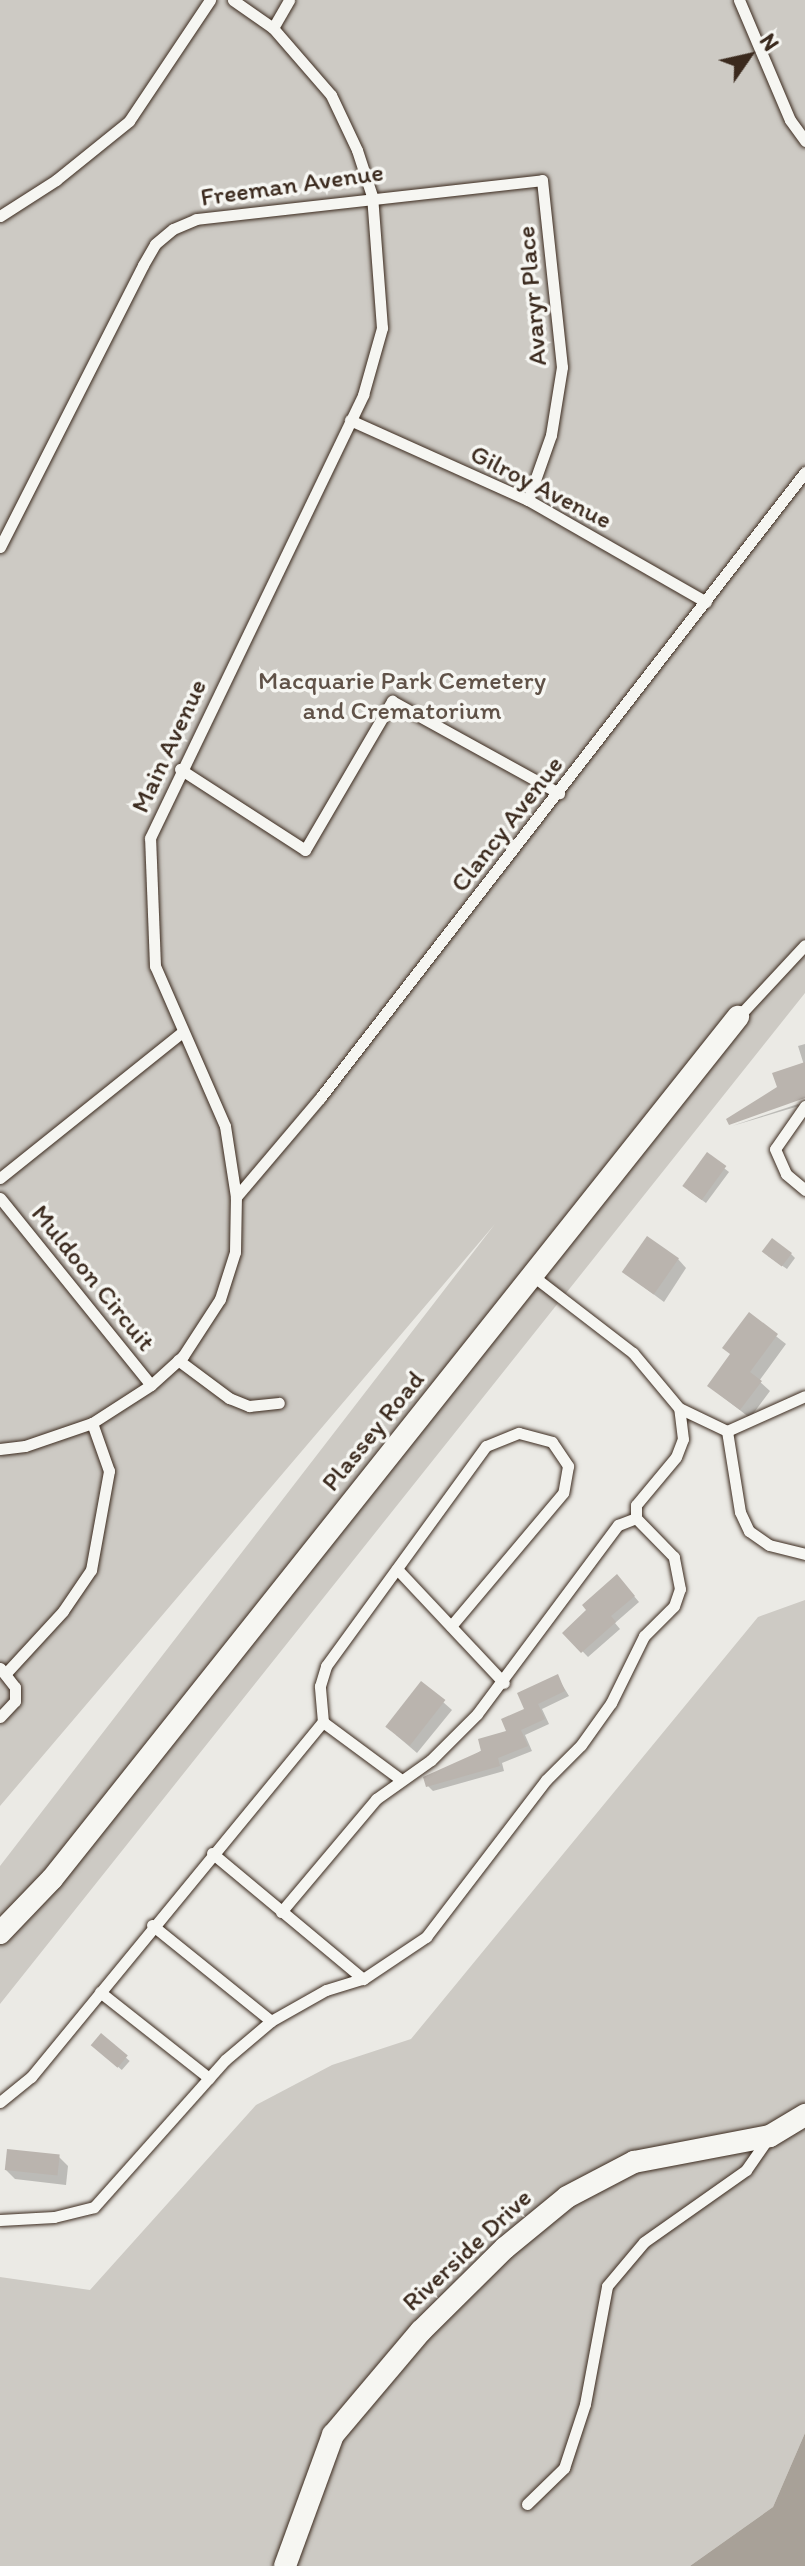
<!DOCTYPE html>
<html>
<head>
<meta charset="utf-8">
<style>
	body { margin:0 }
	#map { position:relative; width:805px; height:2566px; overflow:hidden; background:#ebeae5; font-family:Itim,sans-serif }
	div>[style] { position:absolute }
	.green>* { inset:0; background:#cdcac4 }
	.water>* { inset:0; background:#a8a198 }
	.shadow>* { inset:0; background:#0003; transform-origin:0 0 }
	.building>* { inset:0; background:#bab4ae; transform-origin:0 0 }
	.roads { filter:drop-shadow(0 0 2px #3b2a1e) drop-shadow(0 0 2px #3b2a1e) }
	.service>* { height:11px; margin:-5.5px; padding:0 5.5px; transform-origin:5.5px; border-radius:5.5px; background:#f6f6f2 }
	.minor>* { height:22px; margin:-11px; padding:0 11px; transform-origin:11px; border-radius:11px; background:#f6f6f2 }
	span { translate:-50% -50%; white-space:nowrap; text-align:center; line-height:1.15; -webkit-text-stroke:7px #f6f6f2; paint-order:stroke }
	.street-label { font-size:26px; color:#3b2a1e }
	.park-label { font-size:26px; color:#605248 }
	.north { position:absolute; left:709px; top:16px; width:80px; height:80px; -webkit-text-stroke:6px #f6f6f2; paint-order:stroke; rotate:56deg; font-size:22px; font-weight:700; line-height:32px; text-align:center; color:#3b2a1e }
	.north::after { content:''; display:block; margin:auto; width:28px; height:36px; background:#3b2a1e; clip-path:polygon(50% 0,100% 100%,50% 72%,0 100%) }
</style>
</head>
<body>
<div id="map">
	<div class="green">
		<i style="clip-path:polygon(0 0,805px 0,805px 993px,0 2004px,0 1866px,495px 1224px,0 1806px)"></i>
		<i style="clip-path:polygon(805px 1600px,805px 2433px,773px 2507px,690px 2566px,0 2566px,0 2277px,90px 2290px,256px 2105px,332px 2065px,411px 2039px,758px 1617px)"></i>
	</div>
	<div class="water">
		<i style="clip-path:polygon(805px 2433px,805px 2566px,690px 2566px,773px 2507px)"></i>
	</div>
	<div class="shadow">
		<i style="clip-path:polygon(805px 1044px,805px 1085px,779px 1088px,804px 1065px,798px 1046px)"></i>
		<i style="clip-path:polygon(798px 1104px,799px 1106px,732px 1126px)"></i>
		<i style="clip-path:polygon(707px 1155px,729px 1172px,706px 1203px,688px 1190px)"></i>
		<i style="clip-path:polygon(791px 1254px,795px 1258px,787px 1269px,768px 1256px)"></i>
		<i style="clip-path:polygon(678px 1259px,686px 1268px,664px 1302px,625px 1273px)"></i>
		<i style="clip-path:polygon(749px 1315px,786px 1344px,759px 1381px,770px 1391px,750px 1418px,719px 1394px)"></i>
		<i style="clip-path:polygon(622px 1582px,639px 1602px,615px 1623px,620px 1629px,588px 1657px,565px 1633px)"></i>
		<i style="clip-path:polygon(557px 1676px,569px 1696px,542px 1709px,549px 1724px,525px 1735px,532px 1751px,502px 1763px,504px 1771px,433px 1791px,428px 1786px,509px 1732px)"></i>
		<i style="clip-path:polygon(443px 1702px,452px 1710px,417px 1753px,396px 1735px)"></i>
		<i style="left:101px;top:2036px;width:38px;height:12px;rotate:41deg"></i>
		<i style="clip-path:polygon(59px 2157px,68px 2166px,66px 2185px,15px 2179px,6px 2170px)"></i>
	</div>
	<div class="building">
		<i style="clip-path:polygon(805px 1062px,805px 1098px,729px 1125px,726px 1119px,777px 1087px,772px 1073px)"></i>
		<i style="left:707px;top:1152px;width:24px;height:42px;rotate:36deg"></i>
		<i style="left:647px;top:1236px;width:39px;height:44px;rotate:35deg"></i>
		<i style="left:772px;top:1238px;width:25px;height:17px;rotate:37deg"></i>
		<i style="clip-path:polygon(749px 1312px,778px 1334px,750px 1372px,762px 1381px,740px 1410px,707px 1386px,730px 1354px,722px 1348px)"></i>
		<i style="clip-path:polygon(617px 1574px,635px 1596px,611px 1616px,616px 1622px,581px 1653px,562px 1633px,586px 1610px,582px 1605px)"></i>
		<i style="clip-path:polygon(558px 1674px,565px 1691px,538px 1704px,545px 1719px,521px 1730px,528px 1746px,498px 1758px,500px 1766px,426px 1787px,423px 1777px,481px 1751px,478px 1739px,506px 1731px,501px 1719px,524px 1709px,517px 1693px)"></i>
		<i style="left:421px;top:1681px;width:31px;height:58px;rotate:38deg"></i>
		<i style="left:101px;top:2033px;width:35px;height:16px;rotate:40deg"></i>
		<i style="left:7px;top:2149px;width:53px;height:21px;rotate:6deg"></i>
	</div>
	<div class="roads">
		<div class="service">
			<i style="left:739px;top:0;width:130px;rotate:67deg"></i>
			<i style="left:790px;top:120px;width:26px;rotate:54deg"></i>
			<i style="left:273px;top:28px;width:32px;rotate:-60deg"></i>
			<i style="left:0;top:216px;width:67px;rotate:-32.7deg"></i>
			<i style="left:56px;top:180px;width:94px;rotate:-38.9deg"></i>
			<i style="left:129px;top:121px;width:146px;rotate:-56.2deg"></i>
			<i style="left:350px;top:420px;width:195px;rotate:24.2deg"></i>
			<i style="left:528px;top:500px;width:205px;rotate:29.8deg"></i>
			<i style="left:0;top:547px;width:316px;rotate:-63.1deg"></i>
			<i style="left:143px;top:265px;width:24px;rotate:-60deg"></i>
			<i style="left:155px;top:244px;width:23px;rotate:-40deg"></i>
			<i style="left:173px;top:229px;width:25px;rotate:-23deg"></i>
			<i style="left:196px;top:219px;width:348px;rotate:-6.4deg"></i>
			<i style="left:542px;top:180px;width:188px;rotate:83.9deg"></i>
			<i style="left:562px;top:367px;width:69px;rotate:99.2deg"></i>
			<i style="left:551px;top:435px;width:69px;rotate:109.5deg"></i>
			<i style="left:180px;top:769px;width:149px;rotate:32.9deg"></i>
			<i style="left:305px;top:850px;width:173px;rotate:-59.7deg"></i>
			<i style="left:392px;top:701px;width:191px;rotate:28.9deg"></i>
			<i style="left:738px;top:1017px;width:98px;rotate:-47.1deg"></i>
			<i style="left:805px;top:1106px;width:52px;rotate:124.9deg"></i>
			<i style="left:775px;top:1149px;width:27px;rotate:66deg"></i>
			<i style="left:786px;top:1174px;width:25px;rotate:40deg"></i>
			<i style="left:0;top:1178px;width:232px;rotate:-38.7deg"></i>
			<i style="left:236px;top:1197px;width:130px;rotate:-49.7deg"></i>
			<i style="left:320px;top:1098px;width:792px;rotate:-52.23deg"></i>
			<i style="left:0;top:1198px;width:240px;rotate:51.1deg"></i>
			<i style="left:178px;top:1360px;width:64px;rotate:36.7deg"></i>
			<i style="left:229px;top:1398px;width:22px;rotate:22deg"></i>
			<i style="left:249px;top:1406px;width:30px;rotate:-6deg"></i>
			<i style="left:679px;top:1408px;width:53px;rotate:25.6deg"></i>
			<i style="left:727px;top:1431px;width:85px;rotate:-24.2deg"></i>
			<i style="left:727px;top:1431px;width:82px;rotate:80.9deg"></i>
			<i style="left:740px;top:1512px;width:21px;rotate:65deg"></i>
			<i style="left:749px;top:1531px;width:24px;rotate:35deg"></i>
			<i style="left:769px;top:1545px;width:37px;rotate:14deg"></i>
			<i style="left:0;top:1449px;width:25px;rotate:-7deg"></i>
			<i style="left:25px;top:1446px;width:71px;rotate:-18.9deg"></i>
			<i style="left:92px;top:1423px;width:70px;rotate:-32.8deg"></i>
			<i style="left:151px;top:1385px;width:43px;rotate:-42.2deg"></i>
			<i style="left:183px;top:1356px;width:68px;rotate:-57deg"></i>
			<i style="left:220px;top:1299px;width:49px;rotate:-72.3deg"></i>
			<i style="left:235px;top:1252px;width:55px;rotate:-89deg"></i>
			<i style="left:236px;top:1197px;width:72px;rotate:-98.8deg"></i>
			<i style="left:225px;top:1126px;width:175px;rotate:-113.6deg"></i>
			<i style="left:155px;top:966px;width:128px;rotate:-92.2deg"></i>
			<i style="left:150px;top:838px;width:492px;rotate:-64.3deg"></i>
			<i style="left:363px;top:395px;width:70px;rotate:-74.2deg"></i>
			<i style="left:382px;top:328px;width:132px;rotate:-94.3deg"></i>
			<i style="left:372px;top:196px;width:48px;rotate:-108.1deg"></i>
			<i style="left:357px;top:150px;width:61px;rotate:-115.3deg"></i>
			<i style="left:331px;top:95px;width:89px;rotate:-130.9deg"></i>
			<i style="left:273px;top:28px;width:49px;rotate:-145deg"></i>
			<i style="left:397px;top:1569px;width:156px;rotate:46.8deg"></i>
			<i style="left:0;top:1668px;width:24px;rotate:52deg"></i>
			<i style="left:15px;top:1687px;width:14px;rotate:90deg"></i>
			<i style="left:15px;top:1701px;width:22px;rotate:133deg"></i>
			<i style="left:7px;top:1672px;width:83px;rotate:-47.4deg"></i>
			<i style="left:63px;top:1611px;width:50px;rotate:-55.7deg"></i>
			<i style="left:91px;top:1570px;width:101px;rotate:-79.7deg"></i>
			<i style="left:109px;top:1471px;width:51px;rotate:-109.5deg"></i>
			<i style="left:323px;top:1722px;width:96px;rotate:36.5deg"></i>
			<i style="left:212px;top:1853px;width:197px;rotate:39.8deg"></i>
			<i style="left:281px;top:1912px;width:148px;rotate:-49.9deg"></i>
			<i style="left:376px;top:1799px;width:67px;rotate:-35.3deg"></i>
			<i style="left:431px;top:1760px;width:65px;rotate:-45deg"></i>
			<i style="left:477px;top:1714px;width:236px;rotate:-53.3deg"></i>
			<i style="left:618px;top:1525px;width:19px;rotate:-21deg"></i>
			<i style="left:152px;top:1925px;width:153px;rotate:38.9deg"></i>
			<i style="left:100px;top:1992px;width:139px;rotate:38.3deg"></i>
			<i style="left:0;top:2102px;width:40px;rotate:-39deg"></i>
			<i style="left:31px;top:2077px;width:460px;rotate:-50.6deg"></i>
			<i style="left:323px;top:1722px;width:36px;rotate:-95deg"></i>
			<i style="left:320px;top:1686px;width:21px;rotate:-73deg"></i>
			<i style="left:326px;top:1666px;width:272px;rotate:-54deg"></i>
			<i style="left:486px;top:1446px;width:35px;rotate:-22deg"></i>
			<i style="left:519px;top:1433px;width:34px;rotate:15deg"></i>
			<i style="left:552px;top:1442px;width:29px;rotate:56deg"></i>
			<i style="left:568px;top:1466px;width:27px;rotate:100deg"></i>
			<i style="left:563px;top:1493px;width:174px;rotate:130.1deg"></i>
			<i style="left:0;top:2220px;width:54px;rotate:-3.2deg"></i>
			<i style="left:54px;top:2217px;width:41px;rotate:-14deg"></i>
			<i style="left:94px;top:2207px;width:197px;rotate:-48.3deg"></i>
			<i style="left:225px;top:2060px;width:60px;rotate:-40.3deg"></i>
			<i style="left:271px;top:2021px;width:63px;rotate:-29.4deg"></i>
			<i style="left:326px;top:1990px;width:39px;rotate:-17deg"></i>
			<i style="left:363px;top:1979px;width:76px;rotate:-33.7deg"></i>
			<i style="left:426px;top:1937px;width:198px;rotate:-52.6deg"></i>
			<i style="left:546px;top:1780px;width:49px;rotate:-45deg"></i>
			<i style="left:581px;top:1745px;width:52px;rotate:-54.5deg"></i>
			<i style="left:611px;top:1703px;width:75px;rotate:-63.8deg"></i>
			<i style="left:644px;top:1636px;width:42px;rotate:-45deg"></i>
			<i style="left:674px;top:1606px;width:18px;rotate:-71deg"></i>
			<i style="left:680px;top:1589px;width:33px;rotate:-101deg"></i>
			<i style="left:674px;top:1557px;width:54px;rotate:-134.3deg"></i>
			<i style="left:636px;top:1518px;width:13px;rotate:-90deg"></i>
			<i style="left:636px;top:1505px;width:62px;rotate:-50.2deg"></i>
			<i style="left:676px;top:1457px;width:19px;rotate:-69deg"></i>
			<i style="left:683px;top:1439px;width:31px;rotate:-97deg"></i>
			<i style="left:679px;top:1408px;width:72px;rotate:-129.9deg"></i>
			<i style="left:633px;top:1353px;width:126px;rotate:-142.4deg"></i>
			<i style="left:527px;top:2504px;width:52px;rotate:-44.2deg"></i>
			<i style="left:564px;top:2468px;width:67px;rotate:-71.8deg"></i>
			<i style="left:585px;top:2404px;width:120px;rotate:-79.4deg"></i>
			<i style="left:607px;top:2286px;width:57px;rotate:-49.9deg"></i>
			<i style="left:644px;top:2242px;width:125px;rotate:-35.2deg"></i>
			<i style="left:746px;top:2170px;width:40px;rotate:-55.1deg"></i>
		</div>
		<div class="minor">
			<i style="left:0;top:1933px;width:75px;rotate:-46.1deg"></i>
			<i style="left:52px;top:1879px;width:1102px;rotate:-51.49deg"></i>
			<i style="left:285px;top:2566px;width:140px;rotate:-69.9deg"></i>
			<i style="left:333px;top:2435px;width:136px;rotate:-49.8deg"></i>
			<i style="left:421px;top:2331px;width:118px;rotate:-44.7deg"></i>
			<i style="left:505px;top:2248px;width:80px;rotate:-39.4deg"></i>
			<i style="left:567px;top:2197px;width:76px;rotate:-27.6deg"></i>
			<i style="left:634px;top:2162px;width:138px;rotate:-10.8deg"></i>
			<i style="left:770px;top:2136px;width:41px;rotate:-31deg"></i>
		</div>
	</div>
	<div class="street-label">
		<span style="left:292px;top:185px;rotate:-8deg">Freeman Avenue</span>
		<span style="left:532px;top:296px;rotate:-95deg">Avaryr Place</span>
		<span style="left:541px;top:487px;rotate:27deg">Gilroy Avenue</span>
		<span style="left:169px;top:746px;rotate:-65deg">Main Avenue</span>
		<span style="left:507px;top:824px;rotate:-52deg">Clancy Avenue</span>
		<span style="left:93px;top:1278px;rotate:51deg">Muldoon Circuit</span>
		<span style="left:373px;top:1431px;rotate:-51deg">Plassey Road</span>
		<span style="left:467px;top:2250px;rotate:-43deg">Riverside Drive</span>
	</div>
	<div class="park-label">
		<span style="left:402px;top:696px">Macquarie Park Cemetery<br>and Crematorium</span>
	</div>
	<div class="north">N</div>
</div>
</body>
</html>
